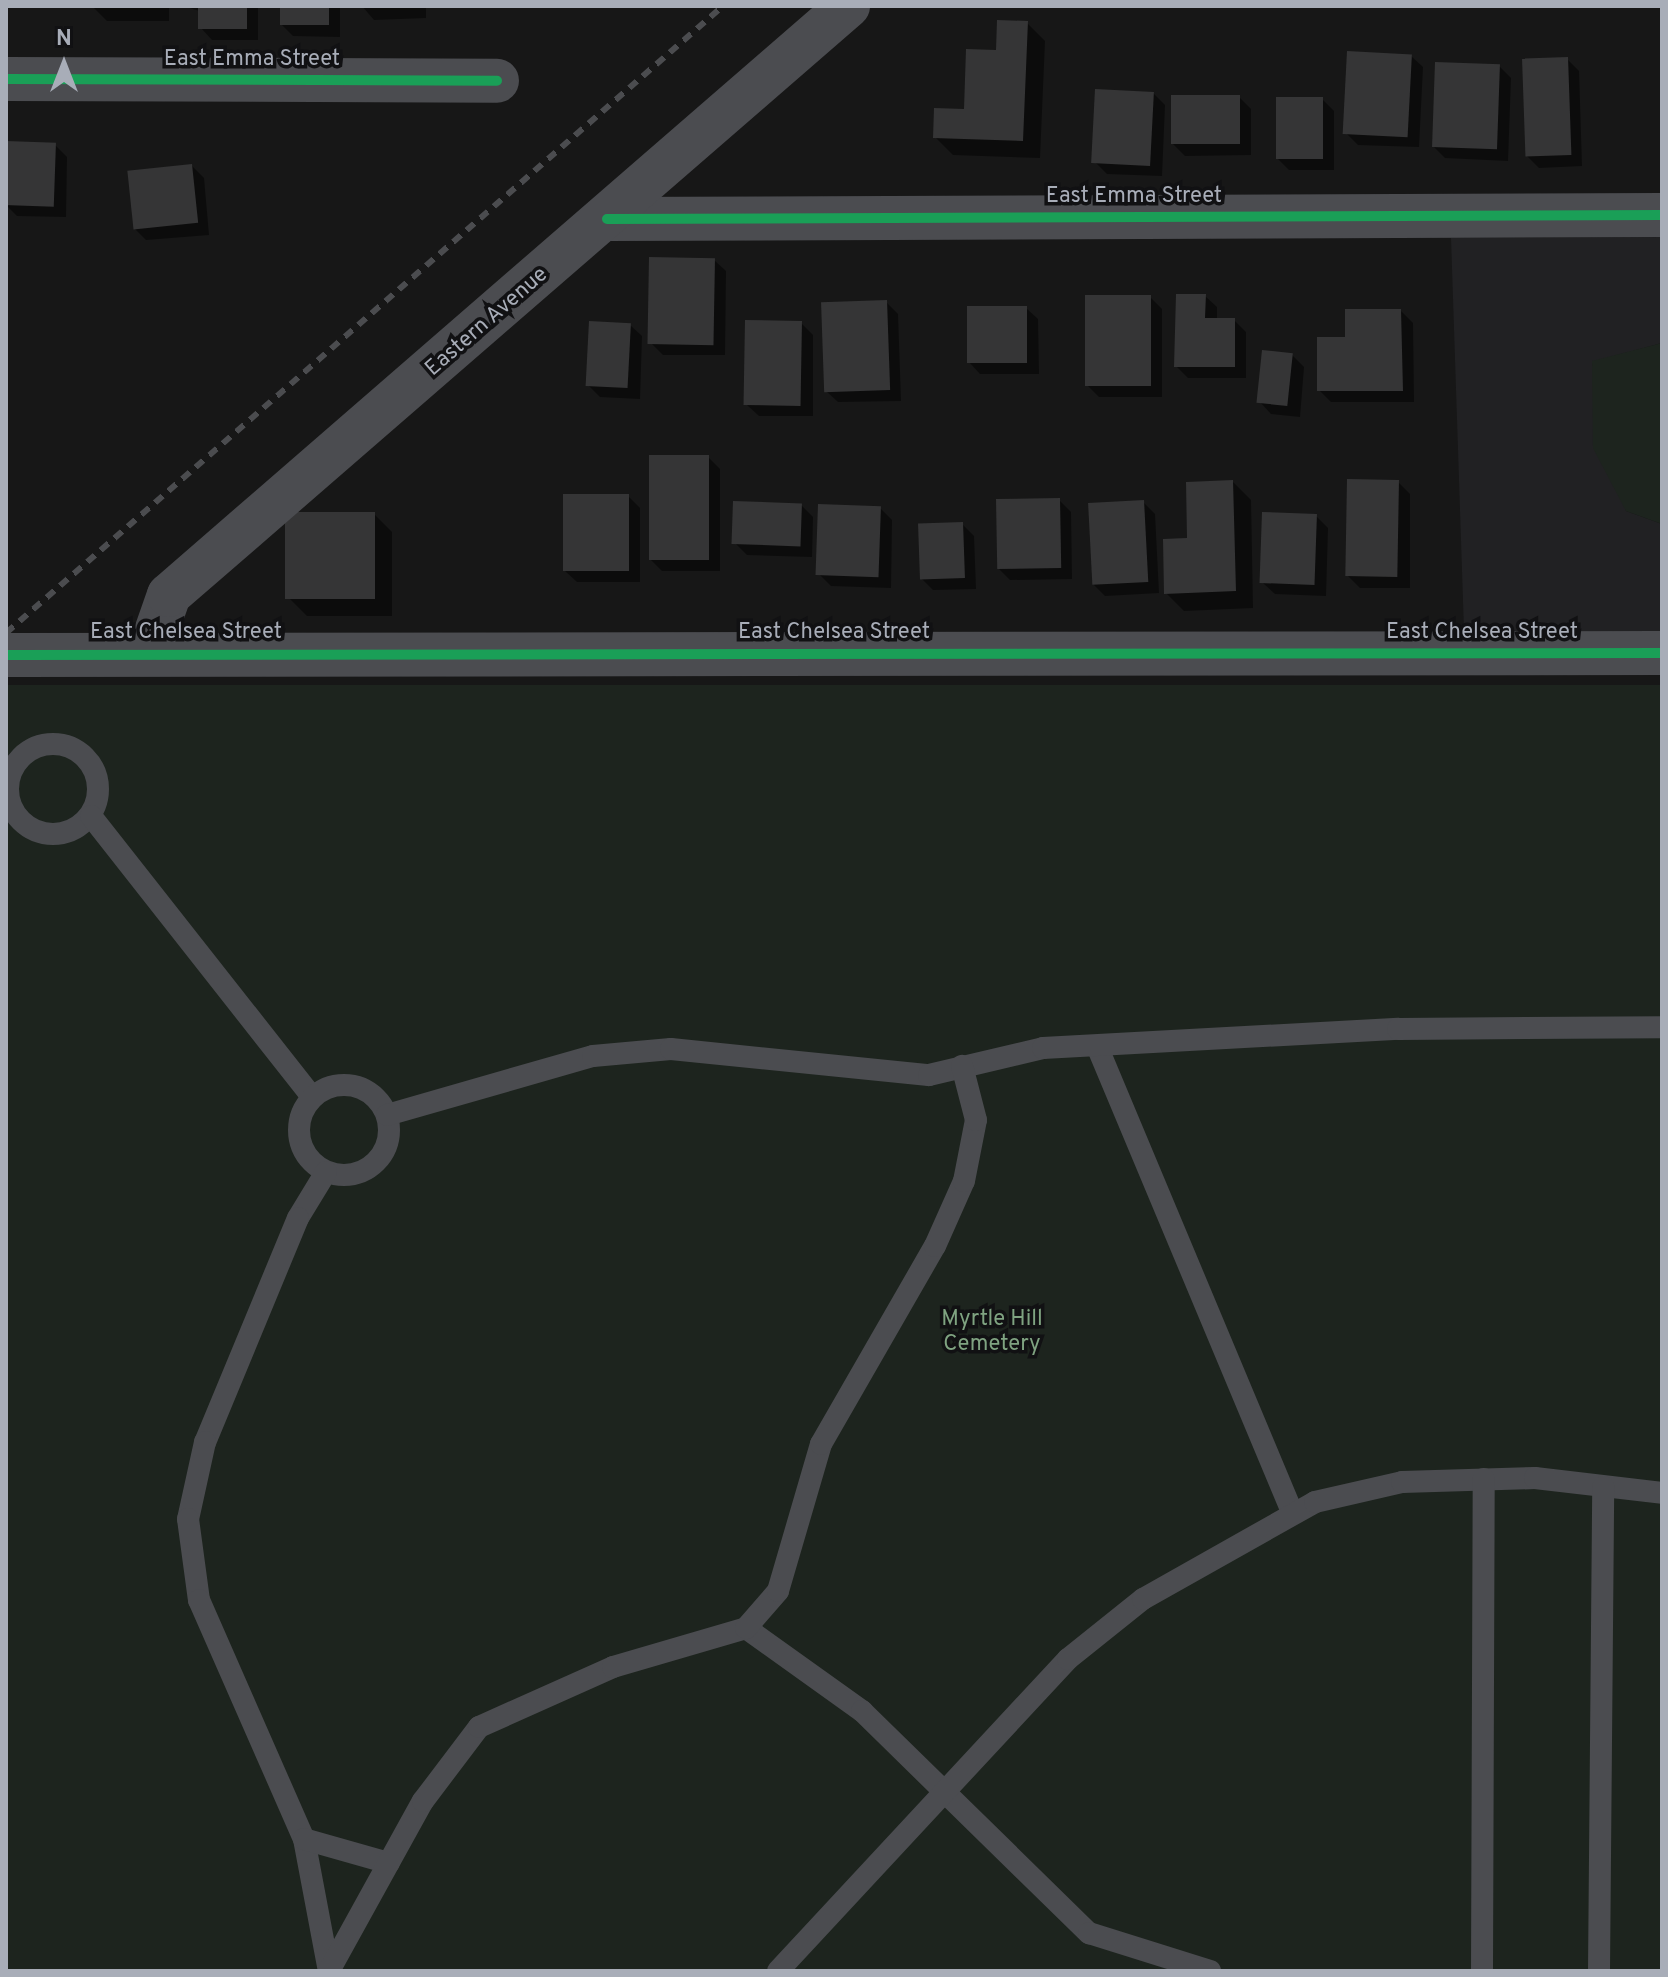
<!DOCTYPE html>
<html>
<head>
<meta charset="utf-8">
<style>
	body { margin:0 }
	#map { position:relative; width:1668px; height:1977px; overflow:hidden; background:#171717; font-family:Overpass,sans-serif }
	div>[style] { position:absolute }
	.built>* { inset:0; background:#212123 }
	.green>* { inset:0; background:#1d241e; transform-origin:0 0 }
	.shadow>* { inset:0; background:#0007 }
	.building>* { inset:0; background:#353536; transform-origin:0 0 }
	.service>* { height:22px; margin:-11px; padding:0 11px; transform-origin:11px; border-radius:11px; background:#4b4c50 }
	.service>.ring { margin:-11px; padding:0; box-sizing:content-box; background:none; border:22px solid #4b4c50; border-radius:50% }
	.minor>* { height:44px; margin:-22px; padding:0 22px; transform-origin:22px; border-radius:22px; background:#4b4c50 }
	.rail>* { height:6px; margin-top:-3px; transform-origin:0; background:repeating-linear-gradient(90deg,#4b4c4f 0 10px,transparent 0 18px) }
	.cycleway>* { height:10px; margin:-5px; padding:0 5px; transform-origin:5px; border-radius:5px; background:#1a9f57 }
	span { translate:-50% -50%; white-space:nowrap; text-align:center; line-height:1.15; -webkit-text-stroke:7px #111113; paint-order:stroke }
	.street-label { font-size:22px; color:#a8adb8 }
	.park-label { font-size:22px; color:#7fa381 }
	.frame { position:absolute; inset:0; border:8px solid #a8adb8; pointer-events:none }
	.north { position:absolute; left:24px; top:24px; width:80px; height:80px; -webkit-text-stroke:6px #111113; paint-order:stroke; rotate:0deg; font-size:22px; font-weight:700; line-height:32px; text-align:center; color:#a8adb8 }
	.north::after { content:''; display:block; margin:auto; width:28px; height:36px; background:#a8adb8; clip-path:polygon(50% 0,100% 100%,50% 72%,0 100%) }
</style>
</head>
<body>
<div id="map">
	<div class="built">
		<i style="clip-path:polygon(1662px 237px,1662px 343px,1592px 362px,1626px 511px,1662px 524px,1662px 631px,1464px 631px,1451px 238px)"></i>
	</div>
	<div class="green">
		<i style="clip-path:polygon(1662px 343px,1662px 524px,1626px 511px,1593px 448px,1592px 361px)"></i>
		<i style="left:1662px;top:685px;width:1286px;height:1656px;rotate:90deg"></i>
	</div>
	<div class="shadow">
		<i style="clip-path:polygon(92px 6px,169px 6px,169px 21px,107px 21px)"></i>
		<i style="clip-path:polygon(182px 6px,258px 6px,258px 40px,212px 40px,201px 28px,200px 11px)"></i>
		<i style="clip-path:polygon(282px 6px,340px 6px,340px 37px,293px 36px,281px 24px)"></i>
		<i style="clip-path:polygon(426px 6px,426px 18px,374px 20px,362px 6px)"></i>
		<i style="clip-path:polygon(1027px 23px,1045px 41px,1040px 158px,953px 155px,935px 137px,966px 111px,998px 52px)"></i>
		<i style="clip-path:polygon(1411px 56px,1423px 67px,1419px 147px,1358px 145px,1346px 133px)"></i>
		<i style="clip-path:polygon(1567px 59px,1579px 71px,1582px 166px,1539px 168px,1527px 156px)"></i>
		<i style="clip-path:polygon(1499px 66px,1511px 78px,1508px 161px,1445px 158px,1433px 146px)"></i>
		<i style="clip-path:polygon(1153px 93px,1165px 105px,1162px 176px,1107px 174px,1095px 162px)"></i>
		<i style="clip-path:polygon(1239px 97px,1251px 109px,1251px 155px,1185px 156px,1173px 144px)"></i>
		<i style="clip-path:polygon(1322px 99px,1334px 111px,1334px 170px,1289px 170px,1277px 158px)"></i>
		<i style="clip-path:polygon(6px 143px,55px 145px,67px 157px,66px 217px,17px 216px,6px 205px)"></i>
		<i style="clip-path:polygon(192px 166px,204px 178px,209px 235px,146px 240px,134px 228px)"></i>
		<i style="clip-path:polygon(714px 260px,726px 271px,725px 355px,663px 355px,651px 343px)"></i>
		<i style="clip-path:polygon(1205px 296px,1217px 307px,1217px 320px,1234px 320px,1246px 332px,1246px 378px,1188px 378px,1177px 367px)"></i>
		<i style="clip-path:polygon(1150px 297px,1162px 309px,1162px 397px,1099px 397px,1087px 385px)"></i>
		<i style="clip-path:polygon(886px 302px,898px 314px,901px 401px,838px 402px,826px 391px)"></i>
		<i style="clip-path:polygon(1026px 308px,1038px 319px,1039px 374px,980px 374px,969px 362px)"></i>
		<i style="clip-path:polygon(1401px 311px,1413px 323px,1414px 402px,1331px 402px,1319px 390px)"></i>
		<i style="clip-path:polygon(801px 323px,813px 335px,813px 416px,759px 416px,747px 405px)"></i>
		<i style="clip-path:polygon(630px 325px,642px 336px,640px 399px,600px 397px,588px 385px)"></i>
		<i style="clip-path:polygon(1292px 355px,1304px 367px,1300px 417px,1271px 414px,1260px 402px)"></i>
		<i style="clip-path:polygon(708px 457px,720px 469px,720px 571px,662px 571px,650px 559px)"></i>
		<i style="clip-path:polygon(1233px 482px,1251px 500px,1253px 608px,1184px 611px,1166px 593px,1189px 540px)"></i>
		<i style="clip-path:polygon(1398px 482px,1410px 494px,1410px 588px,1360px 588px,1348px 576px)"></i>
		<i style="clip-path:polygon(628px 496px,640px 508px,640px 582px,577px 582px,565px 571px)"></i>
		<i style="clip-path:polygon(1059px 500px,1071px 512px,1072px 579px,1010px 580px,998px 568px)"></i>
		<i style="clip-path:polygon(1143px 502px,1155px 514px,1159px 593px,1105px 596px,1093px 584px)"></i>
		<i style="clip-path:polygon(801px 505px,813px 517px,812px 557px,747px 555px,735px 543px)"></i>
		<i style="clip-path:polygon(880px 508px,892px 520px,891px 588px,831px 586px,819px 574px)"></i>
		<i style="clip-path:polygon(374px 514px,392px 532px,392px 616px,307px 616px,289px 598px)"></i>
		<i style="clip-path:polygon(1316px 516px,1328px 528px,1326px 596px,1275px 594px,1263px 583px)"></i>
		<i style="clip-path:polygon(962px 524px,974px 536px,976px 589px,933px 590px,921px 578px)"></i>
	</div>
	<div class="building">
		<i style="left:198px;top:6px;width:49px;height:23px"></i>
		<i style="left:280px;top:6px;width:49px;height:19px"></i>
		<i style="clip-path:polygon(997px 20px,1028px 21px,1023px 141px,933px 138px,934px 108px,964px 109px,966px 49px,996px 50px)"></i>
		<i style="left:1347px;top:51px;width:65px;height:83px;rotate:3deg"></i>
		<i style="left:1568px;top:57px;width:98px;height:46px;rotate:88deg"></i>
		<i style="left:1435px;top:62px;width:65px;height:85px;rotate:2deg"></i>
		<i style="left:1095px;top:89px;width:59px;height:74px;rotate:3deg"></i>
		<i style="left:1240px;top:95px;width:49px;height:69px;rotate:90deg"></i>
		<i style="left:1276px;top:97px;width:47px;height:62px"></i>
		<i style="left:6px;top:141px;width:50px;height:64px;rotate:2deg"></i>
		<i style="left:192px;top:164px;width:59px;height:65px;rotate:84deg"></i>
		<i style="left:649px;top:257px;width:66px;height:87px;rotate:1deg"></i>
		<i style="clip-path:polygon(1176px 294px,1206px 294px,1205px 318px,1235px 318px,1235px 367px,1174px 367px)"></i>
		<i style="left:1085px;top:295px;width:66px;height:91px"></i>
		<i style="left:887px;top:300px;width:90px;height:66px;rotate:88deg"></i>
		<i style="left:967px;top:306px;width:60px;height:57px"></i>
		<i style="clip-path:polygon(1345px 309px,1401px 309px,1403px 391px,1317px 391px,1317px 337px,1345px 337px)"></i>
		<i style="left:745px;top:320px;width:57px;height:85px;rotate:1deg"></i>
		<i style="left:589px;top:321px;width:42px;height:65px;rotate:3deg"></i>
		<i style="left:1262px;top:350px;width:31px;height:53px;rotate:6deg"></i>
		<i style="left:649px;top:455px;width:60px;height:105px"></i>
		<i style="left:1347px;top:479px;width:52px;height:97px;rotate:1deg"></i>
		<i style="clip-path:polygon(1233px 480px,1236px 591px,1164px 594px,1163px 539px,1187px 538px,1186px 482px)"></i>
		<i style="left:563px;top:494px;width:66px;height:77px"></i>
		<i style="left:1060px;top:498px;width:70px;height:64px;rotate:89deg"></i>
		<i style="left:1144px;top:500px;width:82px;height:56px;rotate:87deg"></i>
		<i style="left:733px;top:501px;width:69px;height:43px;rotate:2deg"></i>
		<i style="left:818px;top:504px;width:63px;height:71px;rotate:2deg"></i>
		<i style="left:375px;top:512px;width:87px;height:90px;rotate:90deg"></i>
		<i style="left:1262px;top:512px;width:55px;height:71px;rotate:2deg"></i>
		<i style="left:963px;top:522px;width:56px;height:45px;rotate:88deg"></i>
	</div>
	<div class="service">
		<i class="ring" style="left:8px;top:744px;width:68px;height:68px"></i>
		<i style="left:91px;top:816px;width:357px;rotate:51.8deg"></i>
		<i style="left:1097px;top:1046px;width:507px;rotate:67.28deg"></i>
		<i class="ring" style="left:299px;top:1085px;width:68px;height:68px"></i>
		<i style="left:387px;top:1115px;width:214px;rotate:-16deg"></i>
		<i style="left:593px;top:1056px;width:78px;rotate:-5.1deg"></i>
		<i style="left:671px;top:1049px;width:259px;rotate:5.8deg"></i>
		<i style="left:929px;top:1075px;width:117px;rotate:-13.3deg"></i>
		<i style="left:1043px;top:1048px;width:356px;rotate:-3.1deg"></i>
		<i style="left:1398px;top:1029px;width:264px;rotate:-0.4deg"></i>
		<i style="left:326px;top:1172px;width:54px;rotate:121.3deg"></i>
		<i style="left:298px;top:1218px;width:243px;rotate:112.5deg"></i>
		<i style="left:205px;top:1442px;width:79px;rotate:102.4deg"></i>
		<i style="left:188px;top:1519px;width:82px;rotate:82.3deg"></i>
		<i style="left:199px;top:1600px;width:261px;rotate:66.3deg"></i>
		<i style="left:304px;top:1839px;width:134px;rotate:79.3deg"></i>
		<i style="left:746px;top:1628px;width:143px;rotate:35.6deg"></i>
		<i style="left:862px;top:1711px;width:318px;rotate:44.4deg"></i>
		<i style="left:1089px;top:1933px;width:127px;rotate:17.4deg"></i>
		<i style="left:304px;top:1839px;width:88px;rotate:15.8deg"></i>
		<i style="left:329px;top:1971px;width:194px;rotate:-61.1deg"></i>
		<i style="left:423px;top:1801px;width:93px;rotate:-52.9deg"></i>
		<i style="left:479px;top:1727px;width:147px;rotate:-24.1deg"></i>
		<i style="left:613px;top:1667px;width:139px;rotate:-16.3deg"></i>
		<i style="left:746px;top:1628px;width:49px;rotate:-49.1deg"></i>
		<i style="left:778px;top:1591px;width:153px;rotate:-73.7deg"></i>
		<i style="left:821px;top:1444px;width:228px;rotate:-60.1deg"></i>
		<i style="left:935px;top:1246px;width:71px;rotate:-66deg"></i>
		<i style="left:964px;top:1181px;width:62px;rotate:-78.9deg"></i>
		<i style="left:976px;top:1120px;width:56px;rotate:-104.5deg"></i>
		<i style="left:778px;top:1971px;width:426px;rotate:-47.1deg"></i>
		<i style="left:1068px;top:1659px;width:96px;rotate:-38.7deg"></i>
		<i style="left:1143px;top:1599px;width:197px;rotate:-29.4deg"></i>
		<i style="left:1315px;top:1502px;width:89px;rotate:-12.9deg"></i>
		<i style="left:1402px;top:1482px;width:133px;rotate:-1.7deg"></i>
		<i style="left:1535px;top:1478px;width:128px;rotate:6.7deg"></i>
		<i style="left:1482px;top:1971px;width:492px;rotate:-89.8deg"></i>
		<i style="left:1599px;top:1971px;width:484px;rotate:-89.5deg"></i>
	</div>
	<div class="minor">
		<i style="left:6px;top:79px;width:491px;rotate:0.2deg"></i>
		<i style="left:607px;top:219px;width:1055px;rotate:-0.22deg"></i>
		<i style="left:149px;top:652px;width:60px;rotate:-70.7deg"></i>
		<i style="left:169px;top:595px;width:899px;rotate:-40.94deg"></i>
		<i style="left:6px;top:655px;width:1656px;rotate:-0.07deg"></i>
	</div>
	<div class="rail">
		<i style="left:6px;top:633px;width:952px;rotate:-41.17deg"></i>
	</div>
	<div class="cycleway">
		<i style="left:6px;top:79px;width:491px;rotate:0.2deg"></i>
		<i style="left:607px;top:219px;width:1055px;rotate:-0.22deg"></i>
		<i style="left:6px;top:655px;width:1656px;rotate:-0.07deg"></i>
	</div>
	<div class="street-label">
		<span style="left:252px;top:60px">East Emma Street</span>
		<span style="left:1134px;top:197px">East Emma Street</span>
		<span style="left:487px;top:322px;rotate:-41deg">Eastern Avenue</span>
		<span style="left:186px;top:633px">East Chelsea Street</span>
		<span style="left:834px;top:633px">East Chelsea Street</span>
		<span style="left:1482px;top:633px">East Chelsea Street</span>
	</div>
	<div class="park-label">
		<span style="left:992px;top:1332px">Myrtle Hill<br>Cemetery</span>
	</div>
	<div class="frame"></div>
	<div class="north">N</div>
</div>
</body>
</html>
